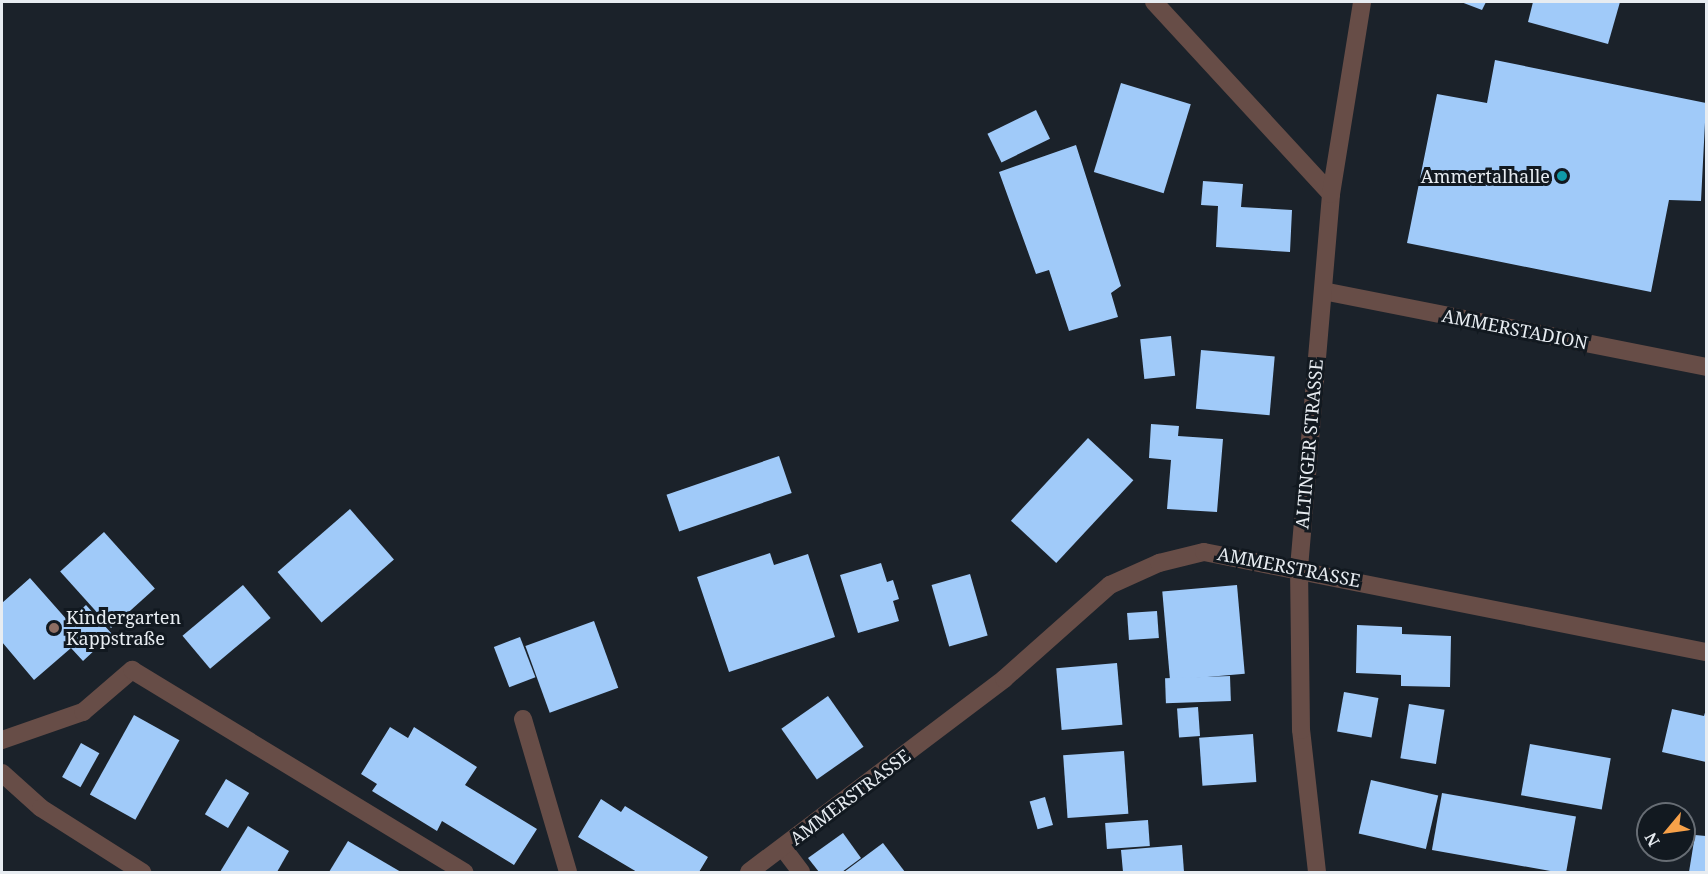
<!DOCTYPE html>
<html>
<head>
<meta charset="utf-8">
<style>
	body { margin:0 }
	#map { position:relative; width:1708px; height:874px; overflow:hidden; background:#1b222a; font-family:"Noto Serif",serif }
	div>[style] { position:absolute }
	.building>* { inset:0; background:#a0caf9; transform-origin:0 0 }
	.service>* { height:18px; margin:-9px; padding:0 9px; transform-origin:9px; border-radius:9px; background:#674d47 }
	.minor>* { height:18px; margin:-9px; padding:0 9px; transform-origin:9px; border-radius:9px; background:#674d47 }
	.tertiary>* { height:18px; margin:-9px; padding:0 9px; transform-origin:9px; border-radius:9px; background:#674d47 }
	.dots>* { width:16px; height:16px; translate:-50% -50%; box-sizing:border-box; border:3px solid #121920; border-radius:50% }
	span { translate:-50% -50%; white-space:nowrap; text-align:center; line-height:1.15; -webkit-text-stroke:6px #121920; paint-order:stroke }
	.poi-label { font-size:18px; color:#e7ecf1 }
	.right { translate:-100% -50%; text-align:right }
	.left { translate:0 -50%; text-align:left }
	.street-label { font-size:18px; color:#e7ecf1 }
	.frame { position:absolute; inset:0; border:3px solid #e7ecf1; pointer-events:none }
	.north { position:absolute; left:1636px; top:802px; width:60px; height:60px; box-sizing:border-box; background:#121920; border:2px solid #676d74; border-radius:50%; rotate:241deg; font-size:16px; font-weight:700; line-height:24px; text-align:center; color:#e7ecf1 }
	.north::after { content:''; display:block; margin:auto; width:21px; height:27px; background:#f7a149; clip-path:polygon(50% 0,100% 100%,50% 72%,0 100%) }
</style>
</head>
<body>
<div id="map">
	<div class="building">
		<i style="clip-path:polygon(1461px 2px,1486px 2px,1482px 10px)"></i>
		<i style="clip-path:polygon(1533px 2px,1620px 2px,1608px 44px,1528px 22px)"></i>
		<i style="clip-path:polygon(1495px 60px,1706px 103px,1701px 201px,1669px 200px,1651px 292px,1407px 243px,1437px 94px,1487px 103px)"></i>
		<i style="left:1121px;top:83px;width:73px;height:93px;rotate:17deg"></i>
		<i style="left:1036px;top:110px;width:32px;height:54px;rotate:64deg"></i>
		<i style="clip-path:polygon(1076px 145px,1121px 286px,1111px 293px,1118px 317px,1069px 331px,1049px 270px,1036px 274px,999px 172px)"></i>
		<i style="clip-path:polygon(1203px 181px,1243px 184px,1241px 207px,1292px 210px,1290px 252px,1216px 247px,1218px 206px,1201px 205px)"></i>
		<i style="left:1171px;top:336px;width:40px;height:31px;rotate:84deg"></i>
		<i style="left:1201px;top:350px;width:74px;height:59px;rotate:5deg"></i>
		<i style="clip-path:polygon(1151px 424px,1179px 426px,1178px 436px,1223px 439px,1217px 512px,1167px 509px,1171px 460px,1149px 458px)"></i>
		<i style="left:1088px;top:438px;width:62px;height:113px;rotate:43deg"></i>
		<i style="left:779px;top:456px;width:39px;height:119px;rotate:71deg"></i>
		<i style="left:350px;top:509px;width:67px;height:96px;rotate:49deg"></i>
		<i style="left:104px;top:532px;width:76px;height:59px;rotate:48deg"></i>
		<i style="clip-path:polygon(770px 553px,774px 565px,808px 554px,835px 637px,729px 672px,697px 577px)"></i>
		<i style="clip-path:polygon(881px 563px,887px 582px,893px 580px,899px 599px,893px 601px,899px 621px,858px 633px,840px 575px)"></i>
		<i style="left:970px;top:574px;width:64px;height:40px;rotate:74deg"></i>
		<i style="clip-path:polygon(30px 578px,68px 621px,86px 605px,112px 634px,83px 661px,71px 648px,34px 680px,2px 642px,2px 603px)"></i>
		<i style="left:243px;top:585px;width:43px;height:79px;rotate:50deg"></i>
		<i style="left:1237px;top:585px;width:89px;height:75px;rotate:85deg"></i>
		<i style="left:1157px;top:611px;width:27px;height:30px;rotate:86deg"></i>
		<i style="left:594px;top:621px;width:71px;height:73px;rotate:70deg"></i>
		<i style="clip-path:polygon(1357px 625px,1402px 627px,1402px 634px,1451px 636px,1450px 687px,1401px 686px,1401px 675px,1356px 673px)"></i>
		<i style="left:520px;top:637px;width:43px;height:28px;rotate:69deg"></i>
		<i style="left:1117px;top:663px;width:62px;height:61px;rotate:85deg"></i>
		<i style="left:1230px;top:676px;width:25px;height:65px;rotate:88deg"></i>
		<i style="left:1344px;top:692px;width:35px;height:40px;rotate:10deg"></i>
		<i style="left:828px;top:696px;width:62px;height:57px;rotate:55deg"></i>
		<i style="left:1409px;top:704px;width:36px;height:55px;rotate:9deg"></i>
		<i style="left:1198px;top:707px;width:29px;height:21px;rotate:86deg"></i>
		<i style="clip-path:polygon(1672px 709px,1704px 716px,1706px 709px,1706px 762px,1662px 752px)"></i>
		<i style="left:134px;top:715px;width:52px;height:91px;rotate:29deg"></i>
		<i style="clip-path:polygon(390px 727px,408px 738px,414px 727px,477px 767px,465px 785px,537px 829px,514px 865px,442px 821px,437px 831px,372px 791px,377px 784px,361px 774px)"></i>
		<i style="left:1253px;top:734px;width:48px;height:54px;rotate:86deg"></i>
		<i style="left:81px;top:743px;width:21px;height:39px;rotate:29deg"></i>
		<i style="left:1530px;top:744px;width:82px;height:52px;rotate:10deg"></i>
		<i style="left:1124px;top:751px;width:63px;height:61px;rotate:86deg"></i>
		<i style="left:226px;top:779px;width:27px;height:41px;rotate:31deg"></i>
		<i style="left:1371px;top:780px;width:69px;height:55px;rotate:13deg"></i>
		<i style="left:1442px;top:793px;width:136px;height:58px;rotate:10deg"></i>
		<i style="left:1045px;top:797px;width:29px;height:16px;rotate:74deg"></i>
		<i style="clip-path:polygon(601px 799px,621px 812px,625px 806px,708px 857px,699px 872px,637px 872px,578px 837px)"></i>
		<i style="left:1148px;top:820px;width:26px;height:43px;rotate:86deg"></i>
		<i style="clip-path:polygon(248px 826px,289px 851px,277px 872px,220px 872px)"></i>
		<i style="clip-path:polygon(843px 833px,861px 858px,842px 872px,819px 872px,808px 858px)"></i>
		<i style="clip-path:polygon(1695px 835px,1706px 836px,1706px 872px,1689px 872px)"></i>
		<i style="clip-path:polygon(348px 841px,401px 872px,329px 872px)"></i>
		<i style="clip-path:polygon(883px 843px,905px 872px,844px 872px)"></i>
		<i style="clip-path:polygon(1182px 845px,1184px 872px,1123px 872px,1121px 850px)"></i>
	</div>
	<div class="service">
		<i style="left:523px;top:719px;width:159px;rotate:73.6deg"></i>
		<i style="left:2px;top:740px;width:86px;rotate:-19.1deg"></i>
		<i style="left:83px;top:712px;width:65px;rotate:-40.6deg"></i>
		<i style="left:132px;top:670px;width:389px;rotate:31.3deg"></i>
	</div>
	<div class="minor">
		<i style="left:1154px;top:2px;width:261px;rotate:47.3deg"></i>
		<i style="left:1323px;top:291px;width:390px;rotate:11.2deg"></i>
		<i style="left:783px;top:848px;width:30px;rotate:53deg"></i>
		<i style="left:749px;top:872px;width:320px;rotate:-37.1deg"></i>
		<i style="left:1004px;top:679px;width:142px;rotate:-41.6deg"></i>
		<i style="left:1110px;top:585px;width:54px;rotate:-24.2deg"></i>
		<i style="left:1159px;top:563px;width:46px;rotate:-13.7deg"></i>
		<i style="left:1204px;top:552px;width:512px;rotate:11.27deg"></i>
	</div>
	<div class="tertiary">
		<i style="left:2px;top:773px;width:52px;rotate:41.9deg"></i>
		<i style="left:41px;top:808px;width:120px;rotate:32.4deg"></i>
		<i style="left:1317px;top:872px;width:143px;rotate:-96.4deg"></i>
		<i style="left:1301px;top:730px;width:162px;rotate:-90.7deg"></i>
		<i style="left:1299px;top:568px;width:375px;rotate:-85.1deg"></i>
		<i style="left:1331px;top:194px;width:194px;rotate:-80.8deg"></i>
	</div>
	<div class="dots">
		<i style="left:1562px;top:176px;background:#0f9aa8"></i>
		<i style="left:54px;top:628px;background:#8d6e63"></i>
	</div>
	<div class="poi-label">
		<span class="right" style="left:1550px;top:176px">Ammertalhalle</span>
		<span class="left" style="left:66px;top:628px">Kindergarten<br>Kappstraße</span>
	</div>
	<div class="street-label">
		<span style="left:1515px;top:329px;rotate:11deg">AMMERSTADION</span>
		<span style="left:1309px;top:444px;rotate:-85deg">ALTINGER STRASSE</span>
		<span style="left:1289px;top:567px;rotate:11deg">AMMERSTRASSE</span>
		<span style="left:850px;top:797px;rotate:-37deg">AMMERSTRASSE</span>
	</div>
	<div class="frame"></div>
	<div class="north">N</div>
</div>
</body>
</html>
